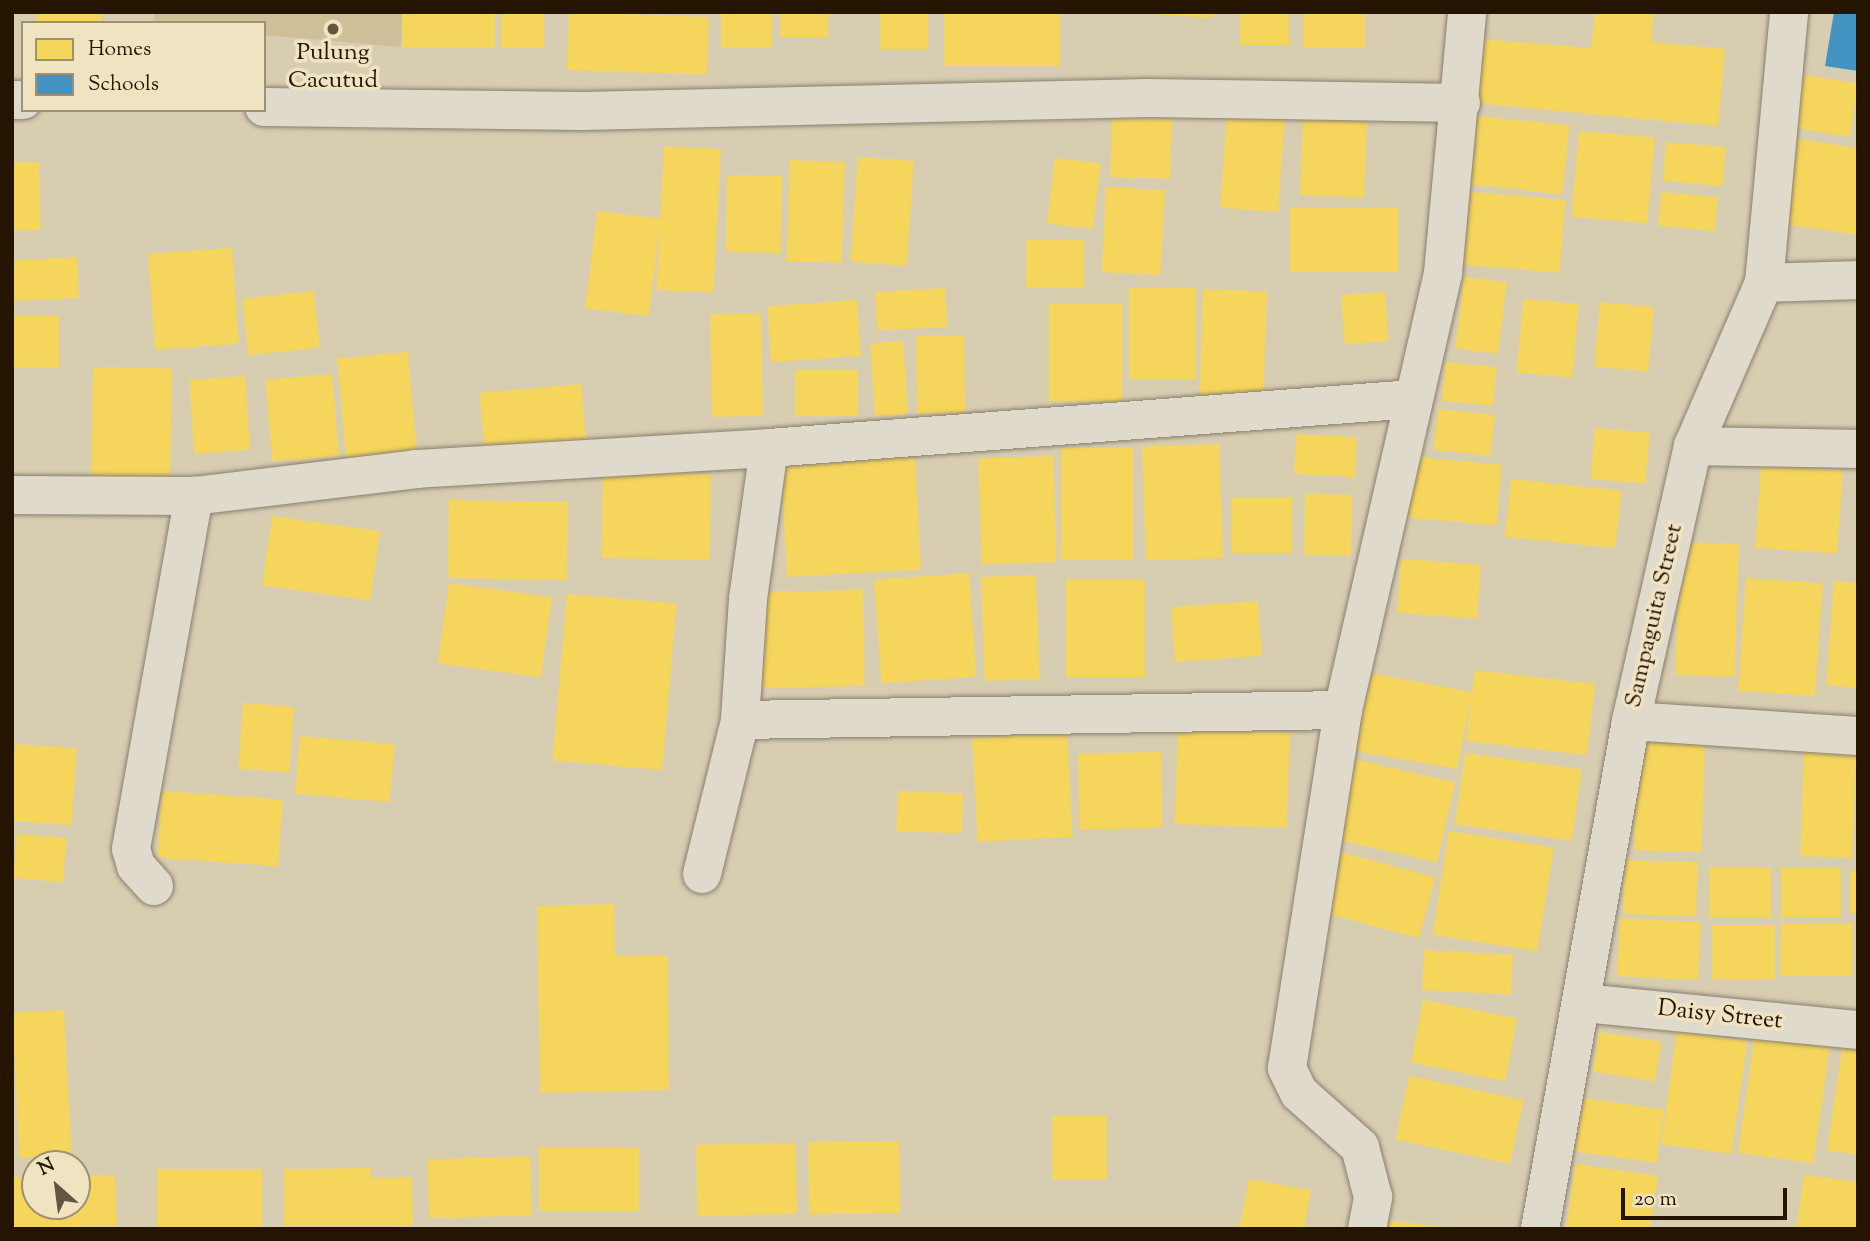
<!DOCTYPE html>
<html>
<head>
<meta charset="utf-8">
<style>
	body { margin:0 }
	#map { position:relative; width:1870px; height:1241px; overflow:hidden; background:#d7cdb1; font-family:"Sorts Mill Goudy",serif }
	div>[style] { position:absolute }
	.green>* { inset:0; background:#cebf99 }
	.homes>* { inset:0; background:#f6d55c; transform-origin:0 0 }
	.schools>* { inset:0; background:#4393c3 }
	.roads { filter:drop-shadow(0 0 2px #877f6e) drop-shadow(0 0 2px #877f6e) }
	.street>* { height:38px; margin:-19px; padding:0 19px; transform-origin:19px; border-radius:19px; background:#dfdacc }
	.dots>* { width:19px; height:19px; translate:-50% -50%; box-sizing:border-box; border:4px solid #efe3c2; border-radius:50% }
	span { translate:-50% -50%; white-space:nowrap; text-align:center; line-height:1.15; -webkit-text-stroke:7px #efe3c2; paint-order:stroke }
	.poi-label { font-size:24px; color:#241400 }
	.street-label { font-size:24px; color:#241400 }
	.frame { position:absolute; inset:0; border:14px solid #241400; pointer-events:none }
	.legend { position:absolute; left:21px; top:21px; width:245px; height:91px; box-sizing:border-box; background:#efe3c2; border:2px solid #9e9074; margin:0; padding:9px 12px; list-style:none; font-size:21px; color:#241400 }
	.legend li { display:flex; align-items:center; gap:14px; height:35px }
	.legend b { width:35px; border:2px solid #9e9074 }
	.north { position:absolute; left:21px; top:1150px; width:70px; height:70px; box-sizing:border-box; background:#efe3c2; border:2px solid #9e9074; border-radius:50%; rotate:332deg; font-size:19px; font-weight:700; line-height:28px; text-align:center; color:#241400 }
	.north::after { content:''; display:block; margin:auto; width:24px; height:32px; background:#63553e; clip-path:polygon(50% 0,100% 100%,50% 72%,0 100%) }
	.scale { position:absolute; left:1621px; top:1188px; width:166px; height:32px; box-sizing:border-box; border:4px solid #241400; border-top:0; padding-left:9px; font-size:21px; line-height:24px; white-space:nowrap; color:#241400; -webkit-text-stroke:5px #efe3c2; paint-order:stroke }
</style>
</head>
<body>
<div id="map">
	<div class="green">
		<i style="clip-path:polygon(155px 12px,402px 12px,401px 47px,264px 35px,264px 23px,154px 23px)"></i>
	</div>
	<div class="homes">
		<i style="left:37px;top:12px;width:65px;height:11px"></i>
		<i style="left:402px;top:12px;width:93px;height:35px"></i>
		<i style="left:501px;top:12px;width:43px;height:36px"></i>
		<i style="left:569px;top:12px;width:140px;height:58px;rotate:2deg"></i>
		<i style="left:721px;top:12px;width:51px;height:35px"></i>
		<i style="left:780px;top:12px;width:48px;height:25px"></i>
		<i style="left:880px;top:12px;width:48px;height:37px"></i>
		<i style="left:944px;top:12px;width:116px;height:54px"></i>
		<i style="clip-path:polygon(1125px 12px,1212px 12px,1212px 18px)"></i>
		<i style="left:1240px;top:12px;width:49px;height:33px"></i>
		<i style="left:1303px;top:12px;width:62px;height:36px"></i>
		<i style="clip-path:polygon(1595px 12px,1654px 12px,1651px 42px,1725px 49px,1718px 126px,1474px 103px,1480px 39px,1591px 48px)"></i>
		<i style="left:1792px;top:73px;width:67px;height:54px;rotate:9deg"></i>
		<i style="left:1227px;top:110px;width:58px;height:98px;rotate:4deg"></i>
		<i style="left:1303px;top:113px;width:64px;height:82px;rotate:2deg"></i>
		<i style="left:1469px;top:115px;width:101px;height:69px;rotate:6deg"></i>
		<i style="left:1112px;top:118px;width:60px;height:59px;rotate:2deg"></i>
		<i style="left:1579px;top:131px;width:76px;height:86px;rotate:5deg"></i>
		<i style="clip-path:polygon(1791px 138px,1858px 148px,1858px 235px,1778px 223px)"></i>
		<i style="left:1666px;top:142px;width:60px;height:39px;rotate:5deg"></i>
		<i style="left:664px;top:146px;width:57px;height:144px;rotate:3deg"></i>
		<i style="left:858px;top:157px;width:56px;height:105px;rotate:4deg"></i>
		<i style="left:1055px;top:158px;width:46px;height:66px;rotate:7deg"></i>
		<i style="left:790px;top:160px;width:55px;height:101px;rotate:2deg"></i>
		<i style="left:39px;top:162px;width:68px;height:27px;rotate:89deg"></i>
		<i style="left:727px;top:175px;width:55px;height:77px;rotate:1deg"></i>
		<i style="left:1106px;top:187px;width:59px;height:85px;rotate:3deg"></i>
		<i style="left:1462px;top:191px;width:104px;height:73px;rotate:5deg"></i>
		<i style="left:1661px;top:192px;width:57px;height:34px;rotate:5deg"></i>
		<i style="left:1290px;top:207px;width:108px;height:65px"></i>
		<i style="left:597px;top:211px;width:64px;height:98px;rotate:7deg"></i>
		<i style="left:1026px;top:240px;width:58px;height:47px"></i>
		<i style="left:232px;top:248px;width:96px;height:84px;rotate:86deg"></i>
		<i style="left:77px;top:257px;width:41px;height:65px;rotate:87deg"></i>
		<i style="left:1464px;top:277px;width:43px;height:72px;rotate:7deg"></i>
		<i style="left:1129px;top:287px;width:67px;height:92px"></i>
		<i style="left:945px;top:288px;width:39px;height:70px;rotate:87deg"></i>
		<i style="left:1203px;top:289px;width:64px;height:111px;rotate:2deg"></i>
		<i style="left:314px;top:291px;width:57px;height:72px;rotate:84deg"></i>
		<i style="left:1385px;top:292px;width:49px;height:44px;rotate:86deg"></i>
		<i style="left:1523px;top:299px;width:56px;height:74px;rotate:5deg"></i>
		<i style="left:857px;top:300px;width:56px;height:90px;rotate:86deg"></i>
		<i style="left:1600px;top:302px;width:54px;height:65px;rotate:5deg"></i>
		<i style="left:1049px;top:303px;width:73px;height:98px"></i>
		<i style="left:761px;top:313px;width:103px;height:51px;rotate:89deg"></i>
		<i style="left:12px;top:316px;width:47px;height:51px"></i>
		<i style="left:964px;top:335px;width:78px;height:48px;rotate:89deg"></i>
		<i style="left:903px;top:341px;width:73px;height:33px;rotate:86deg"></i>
		<i style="left:408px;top:352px;width:101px;height:71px;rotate:85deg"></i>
		<i style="left:1446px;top:362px;width:51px;height:39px;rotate:6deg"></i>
		<i style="left:93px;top:367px;width:79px;height:113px;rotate:1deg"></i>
		<i style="left:858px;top:370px;width:46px;height:63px;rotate:90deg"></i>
		<i style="left:332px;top:374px;width:82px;height:67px;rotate:85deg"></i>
		<i style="left:245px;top:376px;width:74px;height:56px;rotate:86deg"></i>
		<i style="left:581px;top:384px;width:61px;height:102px;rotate:85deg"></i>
		<i style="left:1438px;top:409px;width:57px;height:41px;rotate:6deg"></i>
		<i style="left:1595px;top:428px;width:55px;height:51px;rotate:5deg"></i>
		<i style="left:1296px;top:434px;width:61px;height:40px;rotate:3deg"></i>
		<i style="left:1219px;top:444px;width:114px;height:77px;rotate:88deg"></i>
		<i style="left:1061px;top:448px;width:72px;height:112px"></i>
		<i style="left:1053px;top:456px;width:106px;height:75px;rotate:88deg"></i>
		<i style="left:915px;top:457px;width:113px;height:134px;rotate:87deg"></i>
		<i style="left:1414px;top:457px;width:88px;height:61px;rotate:5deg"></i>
		<i style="left:1761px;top:465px;width:82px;height:83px;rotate:4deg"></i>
		<i style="left:603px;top:472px;width:108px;height:86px;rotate:1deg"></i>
		<i style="left:1511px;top:479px;width:111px;height:58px;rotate:6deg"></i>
		<i style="left:1305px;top:494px;width:47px;height:61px;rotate:1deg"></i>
		<i style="left:1231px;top:498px;width:61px;height:55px"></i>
		<i style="left:449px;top:500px;width:119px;height:78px;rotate:1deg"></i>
		<i style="left:272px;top:516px;width:109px;height:70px;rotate:8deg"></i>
		<i style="left:1680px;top:542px;width:59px;height:133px;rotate:2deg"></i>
		<i style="left:1401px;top:559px;width:80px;height:54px;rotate:4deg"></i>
		<i style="left:969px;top:573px;width:104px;height:95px;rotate:86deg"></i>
		<i style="left:1036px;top:575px;width:104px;height:55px;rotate:88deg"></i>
		<i style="left:1746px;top:578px;width:77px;height:113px;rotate:4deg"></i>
		<i style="left:1145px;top:579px;width:98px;height:79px;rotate:90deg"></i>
		<i style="clip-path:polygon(1834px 581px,1858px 583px,1858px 688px,1826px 685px)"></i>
		<i style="left:449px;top:583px;width:104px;height:81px;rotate:8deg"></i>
		<i style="left:863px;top:590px;width:96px;height:111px;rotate:89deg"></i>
		<i style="left:567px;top:594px;width:110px;height:167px;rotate:5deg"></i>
		<i style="left:1258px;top:601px;width:55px;height:87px;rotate:86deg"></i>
		<i style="clip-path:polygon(1475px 670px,1595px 684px,1587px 755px,1466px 741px,1471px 697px,1457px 769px,1355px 751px,1369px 673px,1472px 692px)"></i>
		<i style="left:243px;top:703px;width:51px;height:66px;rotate:4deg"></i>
		<i style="left:1178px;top:729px;width:112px;height:95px;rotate:2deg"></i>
		<i style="left:1067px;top:733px;width:104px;height:95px;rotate:87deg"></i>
		<i style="left:300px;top:736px;width:95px;height:58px;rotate:5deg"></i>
		<i style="left:1638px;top:738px;width:67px;height:112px;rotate:2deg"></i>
		<i style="left:15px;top:744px;width:62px;height:77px;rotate:4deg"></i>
		<i style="left:1804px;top:748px;width:52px;height:108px;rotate:2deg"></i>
		<i style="left:1161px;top:752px;width:76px;height:83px;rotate:89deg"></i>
		<i style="left:1465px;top:753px;width:118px;height:72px;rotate:8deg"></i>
		<i style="left:1349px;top:758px;width:109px;height:82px;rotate:13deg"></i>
		<i style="left:162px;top:791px;width:121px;height:67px;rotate:4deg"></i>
		<i style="left:898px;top:791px;width:65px;height:40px;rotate:2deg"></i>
		<i style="left:1449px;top:831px;width:106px;height:105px;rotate:9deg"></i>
		<i style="left:17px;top:834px;width:50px;height:44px;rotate:5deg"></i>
		<i style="left:1333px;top:850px;width:106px;height:63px;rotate:15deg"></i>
		<i style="left:1625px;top:860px;width:73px;height:54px;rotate:2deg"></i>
		<i style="left:1709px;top:867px;width:62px;height:50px"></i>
		<i style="left:1781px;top:868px;width:60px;height:49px"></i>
		<i style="left:1850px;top:871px;width:8px;height:42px"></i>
		<i style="clip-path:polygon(614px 904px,615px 956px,668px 955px,669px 1090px,540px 1093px,537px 906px)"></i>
		<i style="left:1620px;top:918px;width:81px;height:58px;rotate:3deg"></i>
		<i style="left:1781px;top:923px;width:72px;height:52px;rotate:1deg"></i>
		<i style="left:1712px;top:925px;width:63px;height:55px"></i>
		<i style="left:1424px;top:950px;width:89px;height:40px;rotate:3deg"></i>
		<i style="left:1423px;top:1000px;width:96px;height:64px;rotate:11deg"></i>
		<i style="left:64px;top:1010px;width:145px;height:52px;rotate:87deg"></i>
		<i style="left:1756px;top:1025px;width:76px;height:129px;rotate:8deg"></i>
		<i style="left:1677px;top:1031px;width:71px;height:114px;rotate:8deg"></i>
		<i style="left:1599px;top:1032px;width:63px;height:40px;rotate:9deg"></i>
		<i style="clip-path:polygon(1844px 1036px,1858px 1038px,1858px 1155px,1827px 1150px)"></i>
		<i style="left:1409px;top:1076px;width:117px;height:65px;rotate:12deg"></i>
		<i style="left:1583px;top:1098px;width:82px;height:54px;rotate:8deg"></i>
		<i style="left:1052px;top:1116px;width:55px;height:64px"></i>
		<i style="left:899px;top:1141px;width:72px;height:91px;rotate:89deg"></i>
		<i style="left:796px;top:1143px;width:71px;height:100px;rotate:89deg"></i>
		<i style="left:639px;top:1147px;width:64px;height:100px;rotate:90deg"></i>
		<i style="left:530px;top:1156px;width:59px;height:103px;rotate:88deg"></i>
		<i style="clip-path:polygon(1575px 1164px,1658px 1176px,1650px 1229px,1566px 1229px)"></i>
		<i style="clip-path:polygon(371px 1168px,371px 1178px,412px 1177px,413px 1226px,284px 1226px,284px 1169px)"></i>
		<i style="left:262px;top:1169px;width:60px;height:105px;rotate:90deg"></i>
		<i style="clip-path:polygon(115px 1175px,117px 1226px,12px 1228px,12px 1177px,35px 1177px,35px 1206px,77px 1206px,77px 1176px)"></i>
		<i style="clip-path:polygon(1804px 1175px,1858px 1182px,1858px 1229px,1796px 1229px)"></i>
		<i style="clip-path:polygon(1249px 1179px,1311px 1190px,1304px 1229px,1239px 1229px)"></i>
		<i style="clip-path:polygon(1378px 1219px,1442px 1227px,1441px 1229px,1376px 1229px)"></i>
	</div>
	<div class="schools">
		<i style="clip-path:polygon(1834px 12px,1858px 12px,1858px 71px,1825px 66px)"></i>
	</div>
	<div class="roads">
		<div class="street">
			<i style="left:12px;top:100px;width:11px"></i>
			<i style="left:264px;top:107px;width:319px;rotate:0.7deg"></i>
			<i style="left:583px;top:111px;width:565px;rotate:-1.32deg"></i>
			<i style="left:1148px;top:98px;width:313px;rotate:0.9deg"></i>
			<i style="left:1764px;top:283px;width:94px;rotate:-1.8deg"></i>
			<i style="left:1693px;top:446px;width:165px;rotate:1deg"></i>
			<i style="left:12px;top:495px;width:182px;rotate:0.3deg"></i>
			<i style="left:194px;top:496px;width:224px;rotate:-6.9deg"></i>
			<i style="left:416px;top:469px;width:354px;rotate:-3.4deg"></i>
			<i style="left:769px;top:448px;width:646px;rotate:-4.35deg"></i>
			<i style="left:740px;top:720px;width:121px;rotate:-86.2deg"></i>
			<i style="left:748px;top:599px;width:152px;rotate:-82.1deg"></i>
			<i style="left:1631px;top:721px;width:227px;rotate:3.8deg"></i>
			<i style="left:702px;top:874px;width:159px;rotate:-76.1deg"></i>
			<i style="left:740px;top:720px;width:603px;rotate:-0.95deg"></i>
			<i style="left:154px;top:886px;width:27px;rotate:-132deg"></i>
			<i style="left:136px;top:866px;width:18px;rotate:-106deg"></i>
			<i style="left:131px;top:849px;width:359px;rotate:-79.9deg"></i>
			<i style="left:1583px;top:1003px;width:276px;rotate:5.6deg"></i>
			<i style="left:1367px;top:1229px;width:33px;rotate:-79deg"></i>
			<i style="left:1373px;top:1197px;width:52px;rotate:-104.6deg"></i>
			<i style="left:1360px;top:1147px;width:81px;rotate:-138.5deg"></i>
			<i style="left:1299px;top:1093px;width:28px;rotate:-116deg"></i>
			<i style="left:1287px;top:1068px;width:362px;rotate:-81.1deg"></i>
			<i style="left:1343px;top:710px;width:448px;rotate:-77.1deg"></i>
			<i style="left:1443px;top:273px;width:262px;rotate:-84.7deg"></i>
			<i style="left:1540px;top:1229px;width:516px;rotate:-79.84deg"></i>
			<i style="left:1631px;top:721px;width:282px;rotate:-77.3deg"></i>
			<i style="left:1693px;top:446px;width:178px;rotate:-66.5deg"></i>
			<i style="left:1764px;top:283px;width:272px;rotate:-84.7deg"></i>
		</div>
	</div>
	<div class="dots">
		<i style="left:333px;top:29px;background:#63553e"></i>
	</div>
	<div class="poi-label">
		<span style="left:333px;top:68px">Pulung<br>Cacutud</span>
	</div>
	<div class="street-label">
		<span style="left:1655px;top:616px;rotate:-77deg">Sampaguita Street</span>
		<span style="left:1720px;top:1016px;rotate:6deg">Daisy Street</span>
	</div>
	<div class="frame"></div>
	<ul class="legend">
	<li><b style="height:19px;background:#f6d55c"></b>Homes</li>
	<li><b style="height:19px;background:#4393c3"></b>Schools</li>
	</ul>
	<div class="north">N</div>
	<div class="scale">20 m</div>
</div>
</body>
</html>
